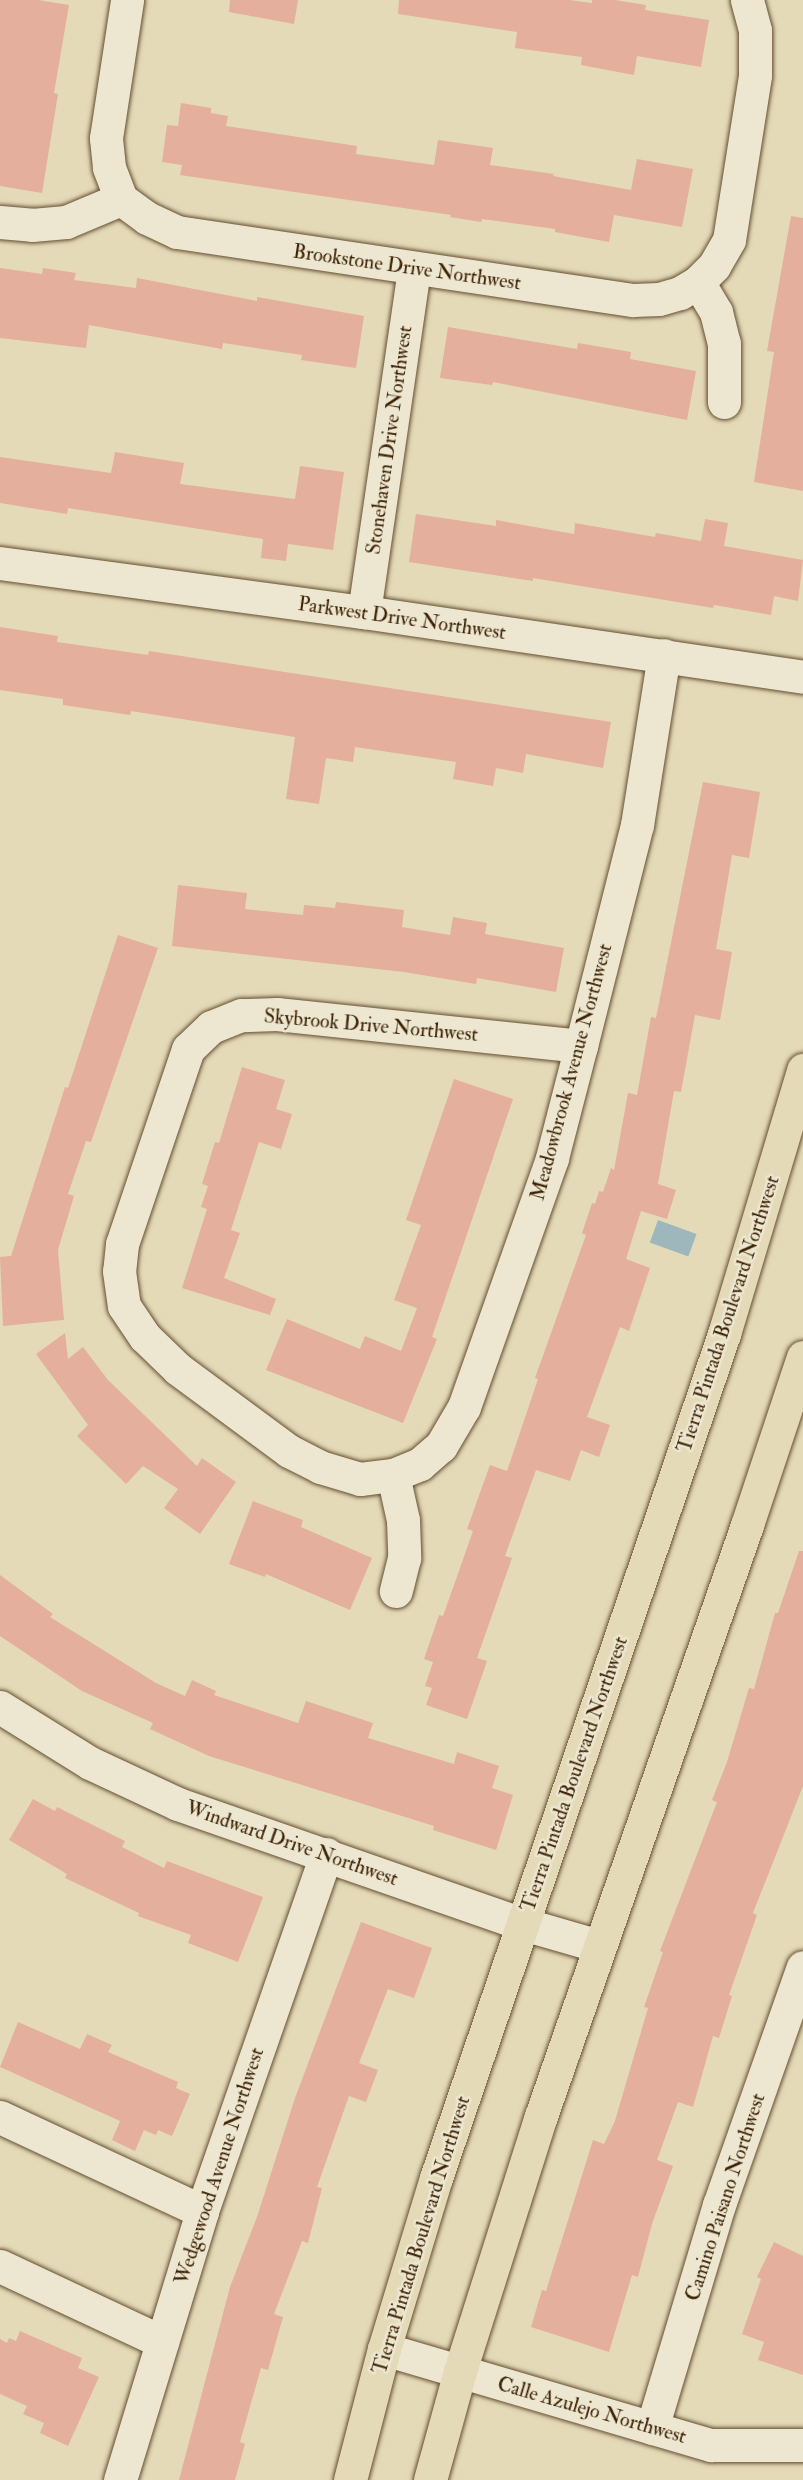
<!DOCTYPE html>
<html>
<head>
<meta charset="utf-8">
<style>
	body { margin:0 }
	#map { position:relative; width:803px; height:2480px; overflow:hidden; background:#e4dab8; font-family:"IM FELL Double Pica",serif }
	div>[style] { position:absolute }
	.water>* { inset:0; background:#9db7bc; transform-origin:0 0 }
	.building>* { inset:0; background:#e4af9d }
	.roads { filter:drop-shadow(0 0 2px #654e30) drop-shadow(0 0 2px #654e30) }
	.minor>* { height:33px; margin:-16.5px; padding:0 16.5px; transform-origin:16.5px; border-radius:16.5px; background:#ede7d1 }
	.major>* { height:33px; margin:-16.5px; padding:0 16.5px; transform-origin:16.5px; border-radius:16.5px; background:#e4dab8 }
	span { translate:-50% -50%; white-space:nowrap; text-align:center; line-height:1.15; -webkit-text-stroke:5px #ede7d1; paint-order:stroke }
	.street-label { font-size:20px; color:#3b2002 }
</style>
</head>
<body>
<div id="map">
	<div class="water">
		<i style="left:658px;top:1220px;width:41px;height:24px;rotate:20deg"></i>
	</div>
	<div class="building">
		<i style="clip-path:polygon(0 0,38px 0,69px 5px,54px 93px,58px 94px,42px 193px,0 186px)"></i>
		<i style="clip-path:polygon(230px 0,298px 0,294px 24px,229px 12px)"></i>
		<i style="clip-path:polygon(399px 0,569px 0,592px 3px,592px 0,615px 0,646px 5px,645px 10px,709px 20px,701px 67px,637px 56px,634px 75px,581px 65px,582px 57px,515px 48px,517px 32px,398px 14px)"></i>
		<i style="clip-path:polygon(181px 103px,211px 108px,211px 113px,228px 116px,226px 126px,357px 146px,356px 154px,434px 165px,438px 140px,493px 148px,490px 165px,554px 174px,553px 176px,631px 190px,637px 159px,693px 169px,682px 227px,614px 215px,609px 242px,555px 232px,555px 229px,482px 219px,481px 222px,450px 217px,451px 215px,180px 175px,182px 165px,162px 162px,167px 125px,178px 126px)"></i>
		<i style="clip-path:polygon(791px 216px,803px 218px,803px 491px,754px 482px,774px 352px,767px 351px)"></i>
		<i style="clip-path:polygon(0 268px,42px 274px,43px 268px,76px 273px,74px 280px,136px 288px,137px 278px,257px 301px,257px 297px,364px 316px,356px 368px,301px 360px,302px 355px,223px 343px,222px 349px,89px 325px,86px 348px,0 338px)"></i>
		<i style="clip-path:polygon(448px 327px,577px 349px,578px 343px,631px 352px,630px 359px,696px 371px,687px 420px,493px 382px,492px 385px,440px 378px)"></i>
		<i style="clip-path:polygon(115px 452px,184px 463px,180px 484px,295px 499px,300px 466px,344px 472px,333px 550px,288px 544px,286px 561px,261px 558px,263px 539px,68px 508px,67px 514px,0 503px,0 457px,111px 473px)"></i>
		<i style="clip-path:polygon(416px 514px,496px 526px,496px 520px,574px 534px,575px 523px,655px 537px,656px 533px,701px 541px,705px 519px,728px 523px,724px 546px,803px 560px,798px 601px,774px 596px,771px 615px,714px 605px,713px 608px,533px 578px,533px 581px,409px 562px)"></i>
		<i style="clip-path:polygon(0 627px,58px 636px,57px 642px,148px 655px,149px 651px,611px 722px,603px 768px,526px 754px,523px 773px,496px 768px,493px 786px,453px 779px,456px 762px,355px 747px,353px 762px,326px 758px,319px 804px,286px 799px,295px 737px,131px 711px,130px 715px,63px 705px,63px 699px,0 690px)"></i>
		<i style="clip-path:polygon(703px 782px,760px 792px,749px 858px,732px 855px,716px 949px,732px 952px,720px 1020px,695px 1015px,681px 1092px,674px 1091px,658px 1184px,676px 1190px,667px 1219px,641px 1211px,626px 1259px,650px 1268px,629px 1331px,620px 1327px,587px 1417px,610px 1425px,599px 1457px,581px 1450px,570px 1481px,536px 1470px,505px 1556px,512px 1558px,477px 1658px,487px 1661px,467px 1719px,426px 1705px,432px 1688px,425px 1686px,433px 1662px,424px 1659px,439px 1615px,443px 1616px,473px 1531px,467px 1529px,490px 1465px,507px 1471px,538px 1379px,535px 1378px,586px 1235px,582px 1233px,592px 1203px,595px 1204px,599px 1191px,603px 1192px,611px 1168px,614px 1170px,628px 1093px,637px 1095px,651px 1017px,656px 1018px)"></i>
		<i style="clip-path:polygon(178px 885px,247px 893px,245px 909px,303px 915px,304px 905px,335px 908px,336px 902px,404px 910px,402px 927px,450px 935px,453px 917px,487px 923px,485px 934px,564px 948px,556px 992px,477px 978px,476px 984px,404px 972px,172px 946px)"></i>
		<i style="clip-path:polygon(118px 935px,158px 948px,91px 1142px,86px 1141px,68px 1194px,74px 1196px,58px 1250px,64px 1320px,3px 1326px,0 1257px,11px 1256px,65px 1087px,68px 1088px)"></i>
		<i style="clip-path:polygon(242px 1067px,285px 1080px,276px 1109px,292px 1114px,281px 1149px,259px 1142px,231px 1230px,240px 1233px,224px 1278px,276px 1299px,270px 1315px,182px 1288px,207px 1209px,201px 1207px,208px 1186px,202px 1184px,215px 1142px,219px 1143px)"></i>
		<i style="clip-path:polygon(454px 1079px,513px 1099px,432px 1337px,437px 1339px,403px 1423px,266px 1370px,287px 1319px,360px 1349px,365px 1336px,401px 1351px,417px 1308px,394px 1300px,421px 1225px,406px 1220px)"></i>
		<i style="clip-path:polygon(65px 1333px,68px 1359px,83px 1347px,108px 1380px,197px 1466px,202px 1458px,236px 1482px,200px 1534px,164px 1508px,178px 1489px,143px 1466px,126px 1484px,77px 1436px,88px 1425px,36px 1354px)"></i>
		<i style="clip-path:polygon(253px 1501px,303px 1520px,301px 1527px,372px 1558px,350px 1610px,266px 1574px,265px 1577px,229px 1564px)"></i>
		<i style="clip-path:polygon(799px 1551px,803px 1551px,803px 1786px,753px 1913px,757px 1915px,729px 1995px,732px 1996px,719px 2038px,713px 2036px,693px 2107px,678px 2102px,657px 2160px,673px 2166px,652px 2224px,638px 2277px,632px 2275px,609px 2352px,531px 2327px,542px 2290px,546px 2291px,593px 2140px,604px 2144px,615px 2121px,648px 2008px,644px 2007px,663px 1952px,660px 1951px,717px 1802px,712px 1800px,727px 1762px,749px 1688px,754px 1689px,775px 1613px,778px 1613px)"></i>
		<i style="clip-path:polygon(0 1575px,53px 1614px,50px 1617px,156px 1683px,185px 1696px,192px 1680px,216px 1691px,214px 1695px,298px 1723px,306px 1701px,373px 1723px,368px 1738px,454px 1764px,457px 1752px,499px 1766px,492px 1788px,513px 1795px,496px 1850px,433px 1830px,434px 1826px,209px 1756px,150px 1729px,153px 1723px,82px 1691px,0 1636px)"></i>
		<i style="clip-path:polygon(33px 1799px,55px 1811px,57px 1807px,125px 1841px,122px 1847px,164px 1868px,167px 1861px,263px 1897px,238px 1962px,188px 1943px,191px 1935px,138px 1916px,139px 1913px,65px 1878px,67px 1874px,9px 1840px)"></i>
		<i style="clip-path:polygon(361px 1922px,432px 1948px,414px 1998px,388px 1989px,359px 2063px,378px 2070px,366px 2102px,349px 2096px,317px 2187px,322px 2188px,308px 2243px,302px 2241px,274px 2314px,283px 2317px,268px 2370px,261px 2368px,240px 2442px,245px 2444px,235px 2480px,179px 2480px,230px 2287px,258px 2214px,295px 2098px)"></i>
		<i style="clip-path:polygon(18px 2022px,80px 2049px,87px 2034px,112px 2045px,108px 2052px,178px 2082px,176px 2088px,190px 2094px,172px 2136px,158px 2130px,156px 2135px,144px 2130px,135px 2151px,112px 2140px,120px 2121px,0 2067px)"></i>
		<i style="clip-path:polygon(774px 2242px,803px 2256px,803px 2375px,758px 2360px,764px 2342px,742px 2334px,761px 2279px,757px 2277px)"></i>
		<i style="clip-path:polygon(20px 2331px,82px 2358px,78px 2368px,99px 2377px,68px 2446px,40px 2433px,44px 2423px,23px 2414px,27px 2406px,0 2394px,0 2339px,7px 2343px,9px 2338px,16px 2341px)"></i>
	</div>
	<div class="roads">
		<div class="minor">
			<i style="left:121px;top:199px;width:32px;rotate:36deg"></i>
			<i style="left:147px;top:218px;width:33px;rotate:25deg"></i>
			<i style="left:177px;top:232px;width:461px;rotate:8.5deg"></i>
			<i style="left:633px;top:300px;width:26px;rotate:-2deg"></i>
			<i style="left:659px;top:299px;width:22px;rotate:-16deg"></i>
			<i style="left:680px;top:293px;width:21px;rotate:-31deg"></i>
			<i style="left:698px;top:282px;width:23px;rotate:-45deg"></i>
			<i style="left:714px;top:266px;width:30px;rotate:-60deg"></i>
			<i style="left:729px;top:240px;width:167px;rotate:-81deg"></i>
			<i style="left:755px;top:75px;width:45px;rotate:-90deg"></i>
			<i style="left:755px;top:30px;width:31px;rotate:-105deg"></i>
			<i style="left:121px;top:199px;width:34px;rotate:-111deg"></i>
			<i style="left:109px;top:167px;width:29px;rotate:-96deg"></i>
			<i style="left:106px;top:138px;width:140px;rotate:-81.3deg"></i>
			<i style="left:0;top:222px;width:32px;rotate:5deg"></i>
			<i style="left:32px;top:225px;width:34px;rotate:-5deg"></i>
			<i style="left:66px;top:222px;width:60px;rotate:-22.7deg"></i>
			<i style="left:698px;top:282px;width:35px;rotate:59deg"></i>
			<i style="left:716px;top:312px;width:32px;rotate:76deg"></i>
			<i style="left:724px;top:343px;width:59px;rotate:90deg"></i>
			<i style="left:0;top:563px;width:367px;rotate:7.7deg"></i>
			<i style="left:364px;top:612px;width:444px;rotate:8.4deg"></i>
			<i style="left:364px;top:612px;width:347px;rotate:-81.7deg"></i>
			<i style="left:581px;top:1046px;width:306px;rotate:-174deg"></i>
			<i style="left:277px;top:1014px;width:36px;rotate:178deg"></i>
			<i style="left:241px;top:1015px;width:32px;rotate:158deg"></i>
			<i style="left:211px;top:1027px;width:32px;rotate:136deg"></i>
			<i style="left:188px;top:1049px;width:206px;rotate:108.7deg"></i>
			<i style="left:122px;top:1244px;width:27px;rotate:96deg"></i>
			<i style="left:119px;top:1271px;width:35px;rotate:82deg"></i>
			<i style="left:124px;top:1306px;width:37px;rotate:56deg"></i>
			<i style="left:145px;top:1337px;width:46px;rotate:44.1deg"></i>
			<i style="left:178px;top:1369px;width:138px;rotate:36.5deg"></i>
			<i style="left:289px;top:1451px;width:35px;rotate:27deg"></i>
			<i style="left:320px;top:1467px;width:42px;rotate:16.7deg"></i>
			<i style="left:360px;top:1479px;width:33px;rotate:-7deg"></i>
			<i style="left:393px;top:1475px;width:29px;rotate:-22deg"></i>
			<i style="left:420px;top:1464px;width:28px;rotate:-41deg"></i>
			<i style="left:441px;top:1446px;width:45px;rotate:-59.5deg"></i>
			<i style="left:464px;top:1407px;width:264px;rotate:-70.5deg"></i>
			<i style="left:552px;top:1158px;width:116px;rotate:-75.5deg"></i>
			<i style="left:581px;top:1046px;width:228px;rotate:-75.8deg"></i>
			<i style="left:637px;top:825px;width:172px;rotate:-81deg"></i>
			<i style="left:393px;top:1475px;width:46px;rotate:77.5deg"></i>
			<i style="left:403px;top:1520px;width:38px;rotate:88deg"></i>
			<i style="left:404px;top:1558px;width:34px;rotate:104deg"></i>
			<i style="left:0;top:1707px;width:106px;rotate:31.9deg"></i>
			<i style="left:90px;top:1763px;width:97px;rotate:25deg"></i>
			<i style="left:178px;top:1804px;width:365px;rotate:19.2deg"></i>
			<i style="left:523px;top:1924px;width:79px;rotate:16.1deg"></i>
			<i style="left:0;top:2117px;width:223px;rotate:25deg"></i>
			<i style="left:0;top:2266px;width:179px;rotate:25.1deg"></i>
			<i style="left:384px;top:2349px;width:341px;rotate:16.4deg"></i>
			<i style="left:711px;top:2445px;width:92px"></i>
			<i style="left:652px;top:2428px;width:233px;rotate:-73.3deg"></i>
			<i style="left:719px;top:2205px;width:252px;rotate:-70.6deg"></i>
			<i style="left:120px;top:2480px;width:281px;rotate:-73deg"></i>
			<i style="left:202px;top:2211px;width:378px;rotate:-70.8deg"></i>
		</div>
		<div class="major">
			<i style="left:350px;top:2480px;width:135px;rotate:-75.5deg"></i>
			<i style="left:384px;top:2349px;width:179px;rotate:-73.1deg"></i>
			<i style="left:436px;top:2178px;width:892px;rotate:-71.16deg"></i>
			<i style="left:724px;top:1334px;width:276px;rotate:-73.3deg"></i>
			<i style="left:430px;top:2480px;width:113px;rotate:-74.6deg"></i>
			<i style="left:460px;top:2371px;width:268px;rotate:-72.4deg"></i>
			<i style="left:541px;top:2116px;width:626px;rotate:-70.78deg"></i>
			<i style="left:747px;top:1525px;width:177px;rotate:-71.6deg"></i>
		</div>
	</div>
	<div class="street-label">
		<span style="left:407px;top:267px;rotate:8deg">Brookstone Drive Northwest</span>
		<span style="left:389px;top:440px;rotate:-82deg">Stonehaven Drive Northwest</span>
		<span style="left:402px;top:618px;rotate:8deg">Parkwest Drive Northwest</span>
		<span style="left:371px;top:1025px;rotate:5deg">Skybrook Drive Northwest</span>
		<span style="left:571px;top:1072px;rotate:-75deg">Meadowbrook Avenue Northwest</span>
		<span style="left:728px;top:1314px;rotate:-72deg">Tierra Pintada Boulevard Northwest</span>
		<span style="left:574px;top:1774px;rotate:-71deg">Tierra Pintada Boulevard Northwest</span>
		<span style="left:292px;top:1843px;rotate:19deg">Windward Drive Northwest</span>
		<span style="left:219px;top:2166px;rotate:-72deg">Wedgewood Avenue Northwest</span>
		<span style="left:725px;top:2197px;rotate:-72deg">Camino Paisano Northwest</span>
		<span style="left:421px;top:2235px;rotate:-73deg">Tierra Pintada Boulevard Northwest</span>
		<span style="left:592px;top:2410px;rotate:16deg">Calle Azulejo Northwest</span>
	</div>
</div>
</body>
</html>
